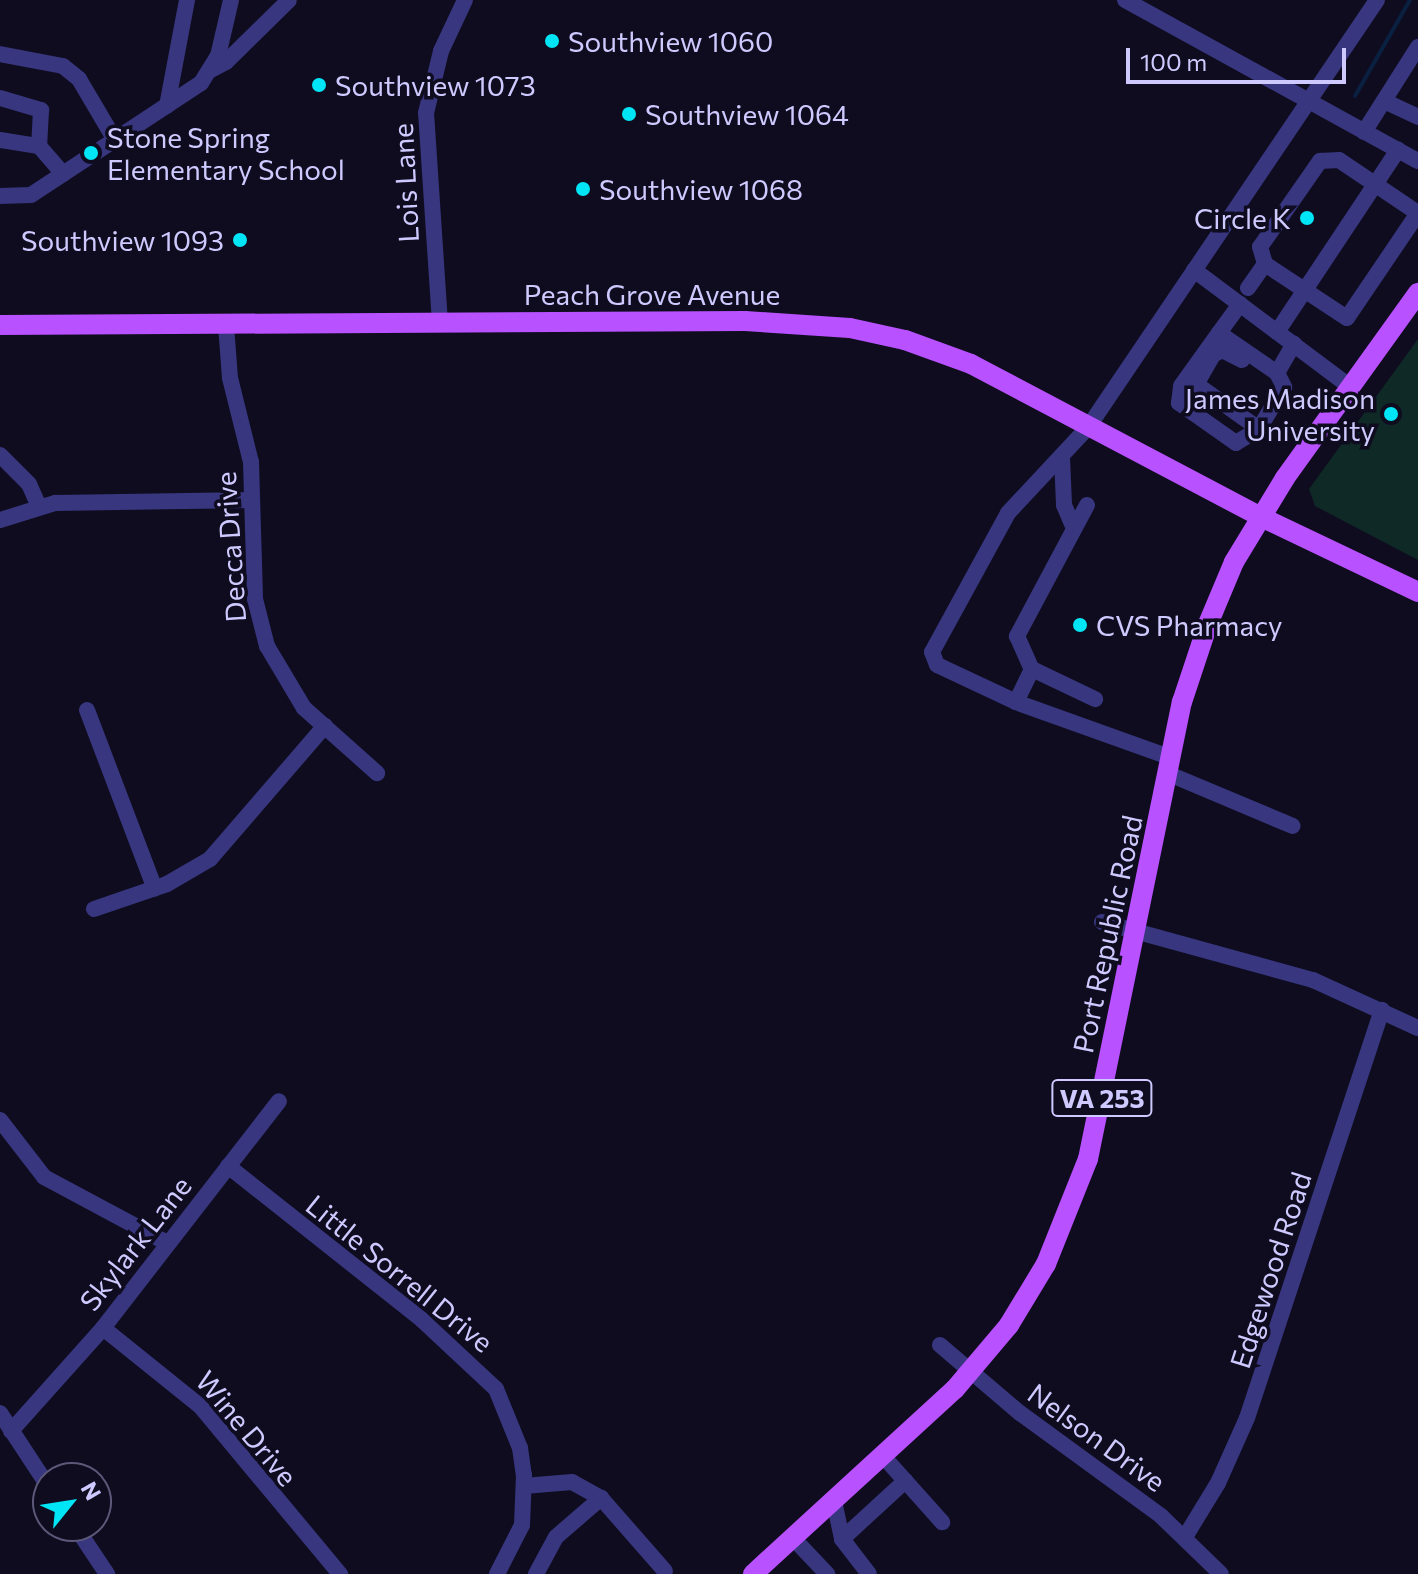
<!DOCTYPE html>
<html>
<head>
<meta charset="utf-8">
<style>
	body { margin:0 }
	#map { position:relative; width:1418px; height:1574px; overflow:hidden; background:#0f0c1f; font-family:Commissioner,sans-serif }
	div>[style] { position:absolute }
	.green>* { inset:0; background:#0f2927 }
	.stream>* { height:4px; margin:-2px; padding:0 2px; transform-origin:2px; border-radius:2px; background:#0a2040 }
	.minor>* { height:16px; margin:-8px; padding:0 8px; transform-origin:8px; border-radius:8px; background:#37367f }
	.major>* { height:20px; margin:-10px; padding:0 10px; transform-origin:10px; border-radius:10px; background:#b851ff }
	.dots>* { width:22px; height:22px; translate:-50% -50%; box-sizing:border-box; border:4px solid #0f0c1f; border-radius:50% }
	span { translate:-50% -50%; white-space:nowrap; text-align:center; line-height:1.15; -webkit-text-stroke:7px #0f0c1f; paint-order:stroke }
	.shield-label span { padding:2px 6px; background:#0f0c1f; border:2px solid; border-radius:6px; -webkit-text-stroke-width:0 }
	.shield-label { font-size:26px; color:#cecaff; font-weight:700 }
	.poi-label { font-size:28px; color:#cecaff }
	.left { translate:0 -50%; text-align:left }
	.right { translate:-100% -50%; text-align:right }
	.street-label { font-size:28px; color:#cecaff }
	.north { position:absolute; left:32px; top:1462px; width:80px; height:80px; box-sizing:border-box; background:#0f0c1f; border:2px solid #5b5879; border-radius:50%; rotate:60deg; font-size:22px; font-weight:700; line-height:32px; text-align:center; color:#cecaff }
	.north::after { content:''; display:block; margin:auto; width:28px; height:36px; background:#00e5f5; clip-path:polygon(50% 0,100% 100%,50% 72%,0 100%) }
	.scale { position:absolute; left:1126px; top:48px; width:220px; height:36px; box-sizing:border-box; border:4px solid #cecaff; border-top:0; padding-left:10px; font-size:24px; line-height:28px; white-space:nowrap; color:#cecaff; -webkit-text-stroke:6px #0f0c1f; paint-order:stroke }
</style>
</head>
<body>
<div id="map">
	<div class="green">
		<i style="clip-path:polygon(1418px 339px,1418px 560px,1315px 506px,1309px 489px)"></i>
	</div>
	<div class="stream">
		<i style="left:1355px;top:96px;width:111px;rotate:-60.2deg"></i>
	</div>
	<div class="minor">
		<i style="left:1125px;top:0;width:334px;rotate:28.8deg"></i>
		<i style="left:0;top:54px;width:64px;rotate:10.8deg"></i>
		<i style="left:63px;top:66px;width:21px;rotate:39deg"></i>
		<i style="left:79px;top:79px;width:71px;rotate:59.5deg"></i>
		<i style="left:211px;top:70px;width:17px;rotate:-28deg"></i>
		<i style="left:226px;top:62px;width:88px;rotate:-44.5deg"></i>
		<i style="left:0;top:98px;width:43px;rotate:16.3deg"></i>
		<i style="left:41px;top:110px;width:36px;rotate:93deg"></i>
		<i style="left:1384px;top:101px;width:38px;rotate:25deg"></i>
		<i style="left:167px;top:106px;width:108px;rotate:-79.3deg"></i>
		<i style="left:1364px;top:132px;width:101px;rotate:-57.6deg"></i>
		<i style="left:0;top:140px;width:39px;rotate:9deg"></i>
		<i style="left:39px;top:146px;width:37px;rotate:49deg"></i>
		<i style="left:0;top:196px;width:31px;rotate:-2deg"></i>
		<i style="left:31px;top:195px;width:204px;rotate:-33.4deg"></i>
		<i style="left:201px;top:83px;width:32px;rotate:-58deg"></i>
		<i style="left:218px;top:56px;width:57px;rotate:-76.9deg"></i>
		<i style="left:1265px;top:264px;width:98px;rotate:33.4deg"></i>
		<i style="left:1347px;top:318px;width:127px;rotate:-55.9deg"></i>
		<i style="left:1194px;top:270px;width:197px;rotate:36.8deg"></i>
		<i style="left:1248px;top:288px;width:29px;rotate:-55deg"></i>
		<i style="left:1265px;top:264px;width:18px;rotate:-106deg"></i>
		<i style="left:1260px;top:247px;width:105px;rotate:-55.1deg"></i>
		<i style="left:1320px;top:161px;width:19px;rotate:-3deg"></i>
		<i style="left:1339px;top:160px;width:95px;rotate:33.9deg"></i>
		<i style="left:440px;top:323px;width:210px;rotate:-93.8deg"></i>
		<i style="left:426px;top:113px;width:64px;rotate:-76.4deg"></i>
		<i style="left:441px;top:51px;width:56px;rotate:-64.8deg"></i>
		<i style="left:226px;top:325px;width:53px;rotate:85.7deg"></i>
		<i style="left:230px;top:378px;width:87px;rotate:76deg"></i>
		<i style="left:251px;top:462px;width:137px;rotate:88.3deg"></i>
		<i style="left:255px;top:599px;width:49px;rotate:75.7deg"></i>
		<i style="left:267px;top:646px;width:72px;rotate:59.2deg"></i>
		<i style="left:304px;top:708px;width:98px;rotate:41.7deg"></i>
		<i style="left:1277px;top:332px;width:219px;rotate:-56.4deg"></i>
		<i style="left:1219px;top:333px;width:70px;rotate:34.6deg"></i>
		<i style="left:1277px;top:373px;width:16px;rotate:63deg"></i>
		<i style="left:1284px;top:387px;width:49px;rotate:120.8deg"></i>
		<i style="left:1259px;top:429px;width:27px;rotate:149deg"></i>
		<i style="left:1236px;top:443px;width:70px;rotate:-144.9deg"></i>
		<i style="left:1179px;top:403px;width:17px;rotate:-83deg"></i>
		<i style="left:1181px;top:386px;width:65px;rotate:-54.4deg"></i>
		<i style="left:1219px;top:333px;width:36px;rotate:-54deg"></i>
		<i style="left:1242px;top:360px;width:22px;rotate:-153deg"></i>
		<i style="left:1222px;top:350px;width:10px;rotate:151deg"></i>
		<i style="left:1213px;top:355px;width:34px;rotate:120deg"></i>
		<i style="left:1196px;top:384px;width:77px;rotate:35.5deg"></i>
		<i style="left:1277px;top:373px;width:34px;rotate:-60deg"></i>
		<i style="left:0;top:455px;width:41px;rotate:45deg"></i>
		<i style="left:29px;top:484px;width:24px;rotate:66deg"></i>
		<i style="left:1062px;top:457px;width:48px;rotate:87.6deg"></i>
		<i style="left:1064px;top:505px;width:25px;rotate:67deg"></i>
		<i style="left:1087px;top:505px;width:149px;rotate:118.1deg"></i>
		<i style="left:1017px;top:636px;width:36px;rotate:66deg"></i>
		<i style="left:1032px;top:669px;width:70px;rotate:25.5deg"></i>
		<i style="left:0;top:520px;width:58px;rotate:-17.2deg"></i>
		<i style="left:55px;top:503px;width:197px;rotate:-0.9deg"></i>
		<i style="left:1016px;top:702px;width:37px;rotate:-64deg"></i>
		<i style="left:87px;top:710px;width:191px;rotate:69.2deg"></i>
		<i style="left:1172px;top:758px;width:166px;rotate:-160.3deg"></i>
		<i style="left:1016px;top:702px;width:87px;rotate:-154.9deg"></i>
		<i style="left:937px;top:665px;width:14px;rotate:-111deg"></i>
		<i style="left:932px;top:652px;width:158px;rotate:-61.3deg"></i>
		<i style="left:1008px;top:513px;width:119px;rotate:-47deg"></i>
		<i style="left:1089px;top:426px;width:514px;rotate:-55.94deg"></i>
		<i style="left:1169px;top:774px;width:134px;rotate:22.8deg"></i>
		<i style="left:94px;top:909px;width:77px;rotate:-18.9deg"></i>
		<i style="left:167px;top:884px;width:50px;rotate:-30.2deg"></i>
		<i style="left:210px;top:859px;width:176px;rotate:-49.2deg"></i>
		<i style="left:1102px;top:922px;width:219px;rotate:15.4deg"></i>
		<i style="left:1313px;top:980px;width:115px;rotate:24.6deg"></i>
		<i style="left:0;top:1120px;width:72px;rotate:52.3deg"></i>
		<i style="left:44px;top:1177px;width:140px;rotate:28.2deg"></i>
		<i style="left:228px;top:1166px;width:248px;rotate:38.4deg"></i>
		<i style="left:422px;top:1320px;width:101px;rotate:43deg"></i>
		<i style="left:496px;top:1389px;width:64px;rotate:67.9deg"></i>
		<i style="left:520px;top:1448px;width:27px;rotate:82deg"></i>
		<i style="left:524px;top:1475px;width:50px;rotate:92.3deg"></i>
		<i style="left:522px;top:1525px;width:55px;rotate:117deg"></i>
		<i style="left:103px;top:1328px;width:124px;rotate:38.8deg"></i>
		<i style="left:200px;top:1406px;width:219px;rotate:50.2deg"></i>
		<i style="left:940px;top:1345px;width:105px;rotate:40.4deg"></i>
		<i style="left:1020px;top:1413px;width:175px;rotate:36.1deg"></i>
		<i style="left:1161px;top:1516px;width:83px;rotate:44deg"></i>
		<i style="left:0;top:1413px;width:87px;rotate:56.7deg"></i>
		<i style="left:11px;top:1431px;width:138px;rotate:-48.2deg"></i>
		<i style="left:103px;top:1328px;width:287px;rotate:-52.2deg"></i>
		<i style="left:883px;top:1456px;width:89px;rotate:48.2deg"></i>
		<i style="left:524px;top:1486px;width:48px;rotate:-4.8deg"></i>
		<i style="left:572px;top:1482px;width:33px;rotate:29deg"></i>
		<i style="left:601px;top:1498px;width:97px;rotate:48.8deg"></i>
		<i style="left:834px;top:1501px;width:39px;rotate:78deg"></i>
		<i style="left:842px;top:1539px;width:44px;rotate:52.4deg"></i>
		<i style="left:75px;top:1526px;width:58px;rotate:56.3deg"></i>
		<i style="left:1185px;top:1537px;width:63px;rotate:-58.6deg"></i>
		<i style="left:1218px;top:1483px;width:71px;rotate:-66deg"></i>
		<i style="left:1247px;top:1418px;width:430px;rotate:-71.7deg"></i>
		<i style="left:793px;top:1538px;width:50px;rotate:46.6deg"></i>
		<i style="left:842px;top:1539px;width:86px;rotate:-42.6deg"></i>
		<i style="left:536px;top:1574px;width:42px;rotate:-61.6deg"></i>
		<i style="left:556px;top:1537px;width:60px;rotate:-40.9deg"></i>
	</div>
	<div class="major">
		<i style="left:0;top:325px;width:745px;rotate:-0.31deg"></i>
		<i style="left:745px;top:321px;width:105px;rotate:3.8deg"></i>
		<i style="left:850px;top:328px;width:56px;rotate:12.3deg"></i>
		<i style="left:905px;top:340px;width:70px;rotate:20deg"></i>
		<i style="left:971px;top:364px;width:328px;rotate:27.8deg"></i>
		<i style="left:1261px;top:517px;width:174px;rotate:25.5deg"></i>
		<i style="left:753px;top:1574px;width:274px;rotate:-42.5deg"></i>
		<i style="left:955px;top:1389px;width:84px;rotate:-49.8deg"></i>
		<i style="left:1009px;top:1325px;width:71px;rotate:-58.8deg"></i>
		<i style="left:1046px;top:1264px;width:113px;rotate:-68.2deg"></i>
		<i style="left:1088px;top:1159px;width:467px;rotate:-78.4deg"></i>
		<i style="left:1182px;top:702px;width:82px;rotate:-71.6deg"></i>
		<i style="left:1208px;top:624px;width:67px;rotate:-67.2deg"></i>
		<i style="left:1234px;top:562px;width:98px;rotate:-58.7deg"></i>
		<i style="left:1285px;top:478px;width:228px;rotate:-54.3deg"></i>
	</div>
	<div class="dots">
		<i style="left:552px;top:41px;background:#00e5f5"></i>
		<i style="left:319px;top:85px;background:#00e5f5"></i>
		<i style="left:629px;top:114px;background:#00e5f5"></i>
		<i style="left:91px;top:153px;background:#00e5f5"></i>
		<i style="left:583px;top:189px;background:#00e5f5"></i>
		<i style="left:1307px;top:218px;background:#00e5f5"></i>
		<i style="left:240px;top:240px;background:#00e5f5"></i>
		<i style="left:1391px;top:414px;background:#00e5f5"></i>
		<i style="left:1080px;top:625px;background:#00e5f5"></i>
	</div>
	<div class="shield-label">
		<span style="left:1102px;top:1098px">VA 253</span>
	</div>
	<div class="poi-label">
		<span class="left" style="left:568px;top:41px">Southview 1060</span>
		<span class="left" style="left:335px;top:85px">Southview 1073</span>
		<span class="left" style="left:645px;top:114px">Southview 1064</span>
		<span class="left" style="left:107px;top:153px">Stone Spring<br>Elementary School</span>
		<span class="left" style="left:599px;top:189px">Southview 1068</span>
		<span class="right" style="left:1291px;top:218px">Circle K</span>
		<span class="right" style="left:224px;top:240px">Southview 1093</span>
		<span class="right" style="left:1375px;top:414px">James Madison<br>University</span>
		<span class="left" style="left:1096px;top:625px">CVS Pharmacy</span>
	</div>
	<div class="street-label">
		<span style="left:405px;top:183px;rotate:-93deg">Lois Lane</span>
		<span style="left:652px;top:294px">Peach Grove Avenue</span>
		<span style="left:230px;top:547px;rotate:-94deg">Decca Drive</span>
		<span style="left:1107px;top:934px;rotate:-78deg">Port Republic Road</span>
		<span style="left:135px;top:1243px;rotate:-52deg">Skylark Lane</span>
		<span style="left:1270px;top:1270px;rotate:-72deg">Edgewood Road</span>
		<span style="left:400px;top:1273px;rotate:39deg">Little Sorrell Drive</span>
		<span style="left:247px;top:1428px;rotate:50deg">Wine Drive</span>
		<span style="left:1097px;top:1437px;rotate:36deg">Nelson Drive</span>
	</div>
	<div class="north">N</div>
	<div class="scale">100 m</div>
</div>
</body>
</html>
